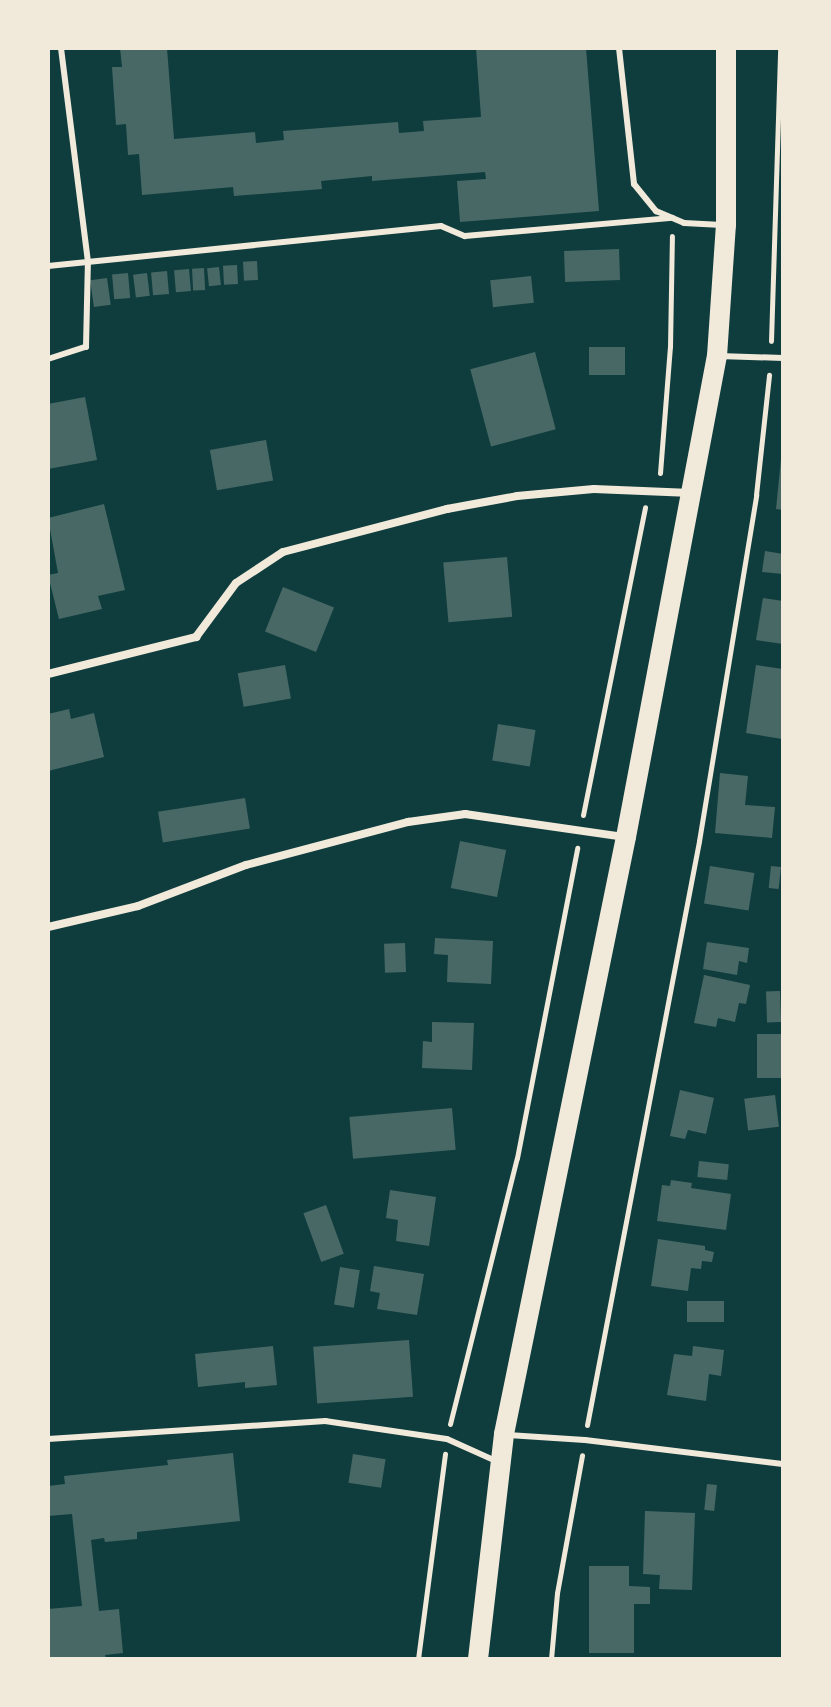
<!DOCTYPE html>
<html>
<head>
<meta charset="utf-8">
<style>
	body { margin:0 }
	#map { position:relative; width:831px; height:1707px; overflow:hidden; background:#0f3d3e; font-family:"Noto Serif",serif }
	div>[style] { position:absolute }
	.building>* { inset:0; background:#486865; transform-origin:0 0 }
	.path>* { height:5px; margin:-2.5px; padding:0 2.5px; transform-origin:2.5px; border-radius:2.5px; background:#f1e9da }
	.service>* { height:6px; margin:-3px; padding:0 3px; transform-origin:3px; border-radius:3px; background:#f1e9da }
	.minor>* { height:8px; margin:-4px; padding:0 4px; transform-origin:4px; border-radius:4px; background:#f1e9da }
	.primary>* { height:20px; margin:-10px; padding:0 10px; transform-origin:10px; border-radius:10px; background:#f1e9da }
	span { translate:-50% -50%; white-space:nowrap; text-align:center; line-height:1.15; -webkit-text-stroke:8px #f1e9da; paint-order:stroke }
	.frame { position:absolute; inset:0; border:50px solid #f1e9da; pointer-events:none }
</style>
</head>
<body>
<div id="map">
	<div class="building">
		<i style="clip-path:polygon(120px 48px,167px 48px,174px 139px,255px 132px,256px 143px,284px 140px,283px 131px,398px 122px,399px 133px,424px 131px,423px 121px,481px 117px,476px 48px,586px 48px,599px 211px,460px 222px,457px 181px,486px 179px,485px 172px,372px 181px,372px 176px,321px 181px,322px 189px,234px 196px,233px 187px,142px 195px,139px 154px,128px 155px,126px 124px,116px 125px,112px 67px,122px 67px)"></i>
		<i style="left:619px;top:249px;width:31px;height:55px;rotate:88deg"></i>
		<i style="left:257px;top:261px;width:19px;height:14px;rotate:87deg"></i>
		<i style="left:237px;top:265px;width:19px;height:14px;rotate:87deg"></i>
		<i style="left:219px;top:267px;width:18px;height:12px;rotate:84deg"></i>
		<i style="left:204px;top:268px;width:22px;height:12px;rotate:87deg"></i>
		<i style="left:189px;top:269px;width:22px;height:15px;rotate:85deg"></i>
		<i style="left:167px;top:271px;width:23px;height:16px;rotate:85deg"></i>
		<i style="left:128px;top:273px;width:25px;height:16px;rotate:85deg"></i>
		<i style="left:147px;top:273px;width:23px;height:14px;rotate:83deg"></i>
		<i style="left:531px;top:276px;width:27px;height:41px;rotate:84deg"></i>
		<i style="left:107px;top:278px;width:27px;height:17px;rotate:82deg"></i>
		<i style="left:589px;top:347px;width:36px;height:28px"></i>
		<i style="left:535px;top:352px;width:80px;height:67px;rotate:75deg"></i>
		<i style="clip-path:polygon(85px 397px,97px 460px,48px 469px,48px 404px)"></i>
		<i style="left:266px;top:440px;width:41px;height:57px;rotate:80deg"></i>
		<i style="clip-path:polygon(781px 459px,783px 459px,783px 510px,776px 509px)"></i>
		<i style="clip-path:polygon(104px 504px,125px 590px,98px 596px,102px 609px,59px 619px,48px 575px,58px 573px,48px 518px)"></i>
		<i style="clip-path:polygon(765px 551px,783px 554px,783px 574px,762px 572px)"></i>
		<i style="left:507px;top:557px;width:60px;height:64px;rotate:85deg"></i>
		<i style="left:283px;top:587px;width:55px;height:48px;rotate:22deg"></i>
		<i style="clip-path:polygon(763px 598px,783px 601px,783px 644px,756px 640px)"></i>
		<i style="left:285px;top:665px;width:34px;height:48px;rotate:80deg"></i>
		<i style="clip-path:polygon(756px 665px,783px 669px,782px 739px,746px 733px)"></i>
		<i style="clip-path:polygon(69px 709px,71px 719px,94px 713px,104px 757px,48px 771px,48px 714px)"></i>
		<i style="left:498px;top:724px;width:38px;height:37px;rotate:9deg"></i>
		<i style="clip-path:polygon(720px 773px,748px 776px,745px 805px,775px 807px,772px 838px,715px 833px)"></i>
		<i style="left:245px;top:798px;width:31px;height:88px;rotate:81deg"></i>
		<i style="left:460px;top:841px;width:47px;height:48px;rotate:11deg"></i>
		<i style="left:710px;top:866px;width:45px;height:38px;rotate:9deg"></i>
		<i style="left:771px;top:866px;width:10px;height:22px;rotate:6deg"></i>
		<i style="clip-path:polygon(435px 938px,493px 941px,491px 984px,447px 982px,448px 955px,434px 954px)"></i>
		<i style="clip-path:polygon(707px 942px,749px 948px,747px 963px,739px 961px,737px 975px,703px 969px)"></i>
		<i style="left:405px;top:943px;width:29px;height:21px;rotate:88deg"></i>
		<i style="clip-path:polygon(704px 975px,750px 985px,746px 1004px,739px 1003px,735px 1022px,718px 1018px,716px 1027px,694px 1023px)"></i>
		<i style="left:780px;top:991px;width:31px;height:14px;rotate:88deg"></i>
		<i style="clip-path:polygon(432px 1022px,474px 1023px,472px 1070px,422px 1068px,423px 1041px,432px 1042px)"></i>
		<i style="left:757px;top:1034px;width:26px;height:44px"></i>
		<i style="clip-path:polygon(680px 1090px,714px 1098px,706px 1134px,688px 1130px,685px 1139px,670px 1136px)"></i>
		<i style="left:775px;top:1095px;width:32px;height:31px;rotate:83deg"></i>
		<i style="left:452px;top:1108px;width:42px;height:103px;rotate:85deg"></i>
		<i style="left:699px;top:1161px;width:30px;height:16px;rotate:6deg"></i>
		<i style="clip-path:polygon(671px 1180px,692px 1183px,691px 1188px,731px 1194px,726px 1230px,657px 1221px,662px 1185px,670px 1186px)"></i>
		<i style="clip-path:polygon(390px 1190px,436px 1197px,429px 1246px,396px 1241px,398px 1220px,386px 1218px)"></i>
		<i style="left:326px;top:1205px;width:52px;height:24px;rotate:70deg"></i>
		<i style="clip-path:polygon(658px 1239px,705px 1246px,705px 1250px,714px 1252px,712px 1262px,702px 1261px,701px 1269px,691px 1268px,688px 1291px,651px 1286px)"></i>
		<i style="clip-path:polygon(374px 1266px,424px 1274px,417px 1315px,377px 1309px,380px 1293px,370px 1291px)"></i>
		<i style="left:340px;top:1267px;width:20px;height:38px;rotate:9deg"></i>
		<i style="left:724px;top:1301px;width:21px;height:37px;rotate:90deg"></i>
		<i style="left:409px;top:1340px;width:57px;height:96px;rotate:86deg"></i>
		<i style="clip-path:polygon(273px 1346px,277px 1385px,245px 1388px,245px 1382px,198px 1387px,195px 1354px)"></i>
		<i style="clip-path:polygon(693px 1346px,724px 1350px,721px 1376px,709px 1374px,706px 1401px,667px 1395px,674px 1354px,692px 1356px)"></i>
		<i style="clip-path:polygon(233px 1453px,240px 1521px,137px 1532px,137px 1539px,105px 1542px,104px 1538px,91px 1540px,99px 1611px,119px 1609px,123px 1653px,105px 1655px,106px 1659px,48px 1659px,48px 1609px,82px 1606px,72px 1514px,48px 1516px,48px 1486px,65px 1484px,64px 1476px,168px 1465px,167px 1460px)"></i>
		<i style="left:353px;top:1454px;width:33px;height:29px;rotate:9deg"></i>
		<i style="left:707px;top:1484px;width:10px;height:26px;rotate:6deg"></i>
		<i style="clip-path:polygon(645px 1511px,695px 1513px,692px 1590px,659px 1589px,660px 1575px,643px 1574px)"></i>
		<i style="clip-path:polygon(589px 1566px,629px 1566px,629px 1586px,650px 1587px,650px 1604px,634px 1604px,634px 1653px,589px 1653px)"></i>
	</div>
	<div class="path">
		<i style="left:771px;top:341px;width:293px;rotate:-88.2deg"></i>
		<i style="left:660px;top:473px;width:126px;rotate:-85.5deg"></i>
		<i style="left:670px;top:347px;width:111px;rotate:-89deg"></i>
		<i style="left:583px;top:815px;width:314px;rotate:-78.6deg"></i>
		<i style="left:450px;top:1424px;width:274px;rotate:-75.9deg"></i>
		<i style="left:517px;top:1158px;width:316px;rotate:-79deg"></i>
		<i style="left:587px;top:1425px;width:595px;rotate:-79.14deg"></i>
		<i style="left:699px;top:841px;width:351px;rotate:-80.6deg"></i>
		<i style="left:756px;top:495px;width:121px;rotate:-83.8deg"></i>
		<i style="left:418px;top:1659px;width:207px;rotate:-82.5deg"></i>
		<i style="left:551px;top:1659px;width:66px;rotate:-84.8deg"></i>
		<i style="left:557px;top:1593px;width:140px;rotate:-79.7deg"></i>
	</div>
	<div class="service">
		<i style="left:619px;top:48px;width:137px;rotate:83.7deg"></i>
		<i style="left:634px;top:184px;width:35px;rotate:51deg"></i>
		<i style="left:656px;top:211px;width:30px;rotate:23deg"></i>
		<i style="left:684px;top:223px;width:38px;rotate:3deg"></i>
		<i style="left:48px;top:266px;width:395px;rotate:-5.8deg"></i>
		<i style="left:441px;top:226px;width:26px;rotate:23deg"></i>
		<i style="left:465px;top:236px;width:208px;rotate:-5deg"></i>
		<i style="left:719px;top:356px;width:64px;rotate:1.8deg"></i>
		<i style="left:48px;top:359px;width:40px;rotate:-18deg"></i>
		<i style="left:86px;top:347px;width:85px;rotate:-88.7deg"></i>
		<i style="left:88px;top:262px;width:216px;rotate:-97.2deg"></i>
		<i style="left:508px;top:1435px;width:77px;rotate:3.7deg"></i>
		<i style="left:585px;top:1440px;width:199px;rotate:6.9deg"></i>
		<i style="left:48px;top:1439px;width:278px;rotate:-3.7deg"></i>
		<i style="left:325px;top:1421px;width:123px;rotate:8.4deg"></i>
		<i style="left:447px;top:1439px;width:54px;rotate:24.2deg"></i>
	</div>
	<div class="minor">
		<i style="left:48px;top:674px;width:153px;rotate:-14deg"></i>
		<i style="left:196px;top:637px;width:67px;rotate:-53.5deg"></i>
		<i style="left:236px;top:583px;width:56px;rotate:-33.4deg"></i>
		<i style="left:283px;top:552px;width:170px;rotate:-14.7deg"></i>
		<i style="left:447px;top:509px;width:71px;rotate:-10.5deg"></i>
		<i style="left:517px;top:496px;width:77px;rotate:-5.2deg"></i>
		<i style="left:594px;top:489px;width:97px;rotate:2.4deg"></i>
		<i style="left:48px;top:927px;width:92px;rotate:-13.1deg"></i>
		<i style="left:138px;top:906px;width:116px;rotate:-20.8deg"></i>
		<i style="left:246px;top:865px;width:168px;rotate:-14.9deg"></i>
		<i style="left:408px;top:822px;width:58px;rotate:-8deg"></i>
		<i style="left:465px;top:814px;width:162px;rotate:8.2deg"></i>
	</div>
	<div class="primary">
		<i style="left:478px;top:1659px;width:226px;rotate:-83.4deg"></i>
		<i style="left:504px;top:1434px;width:609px;rotate:-78.45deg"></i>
		<i style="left:626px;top:837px;width:490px;rotate:-79.3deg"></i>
		<i style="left:717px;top:356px;width:131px;rotate:-86.1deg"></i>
		<i style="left:726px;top:225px;width:177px;rotate:-90deg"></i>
	</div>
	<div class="frame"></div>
</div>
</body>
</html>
